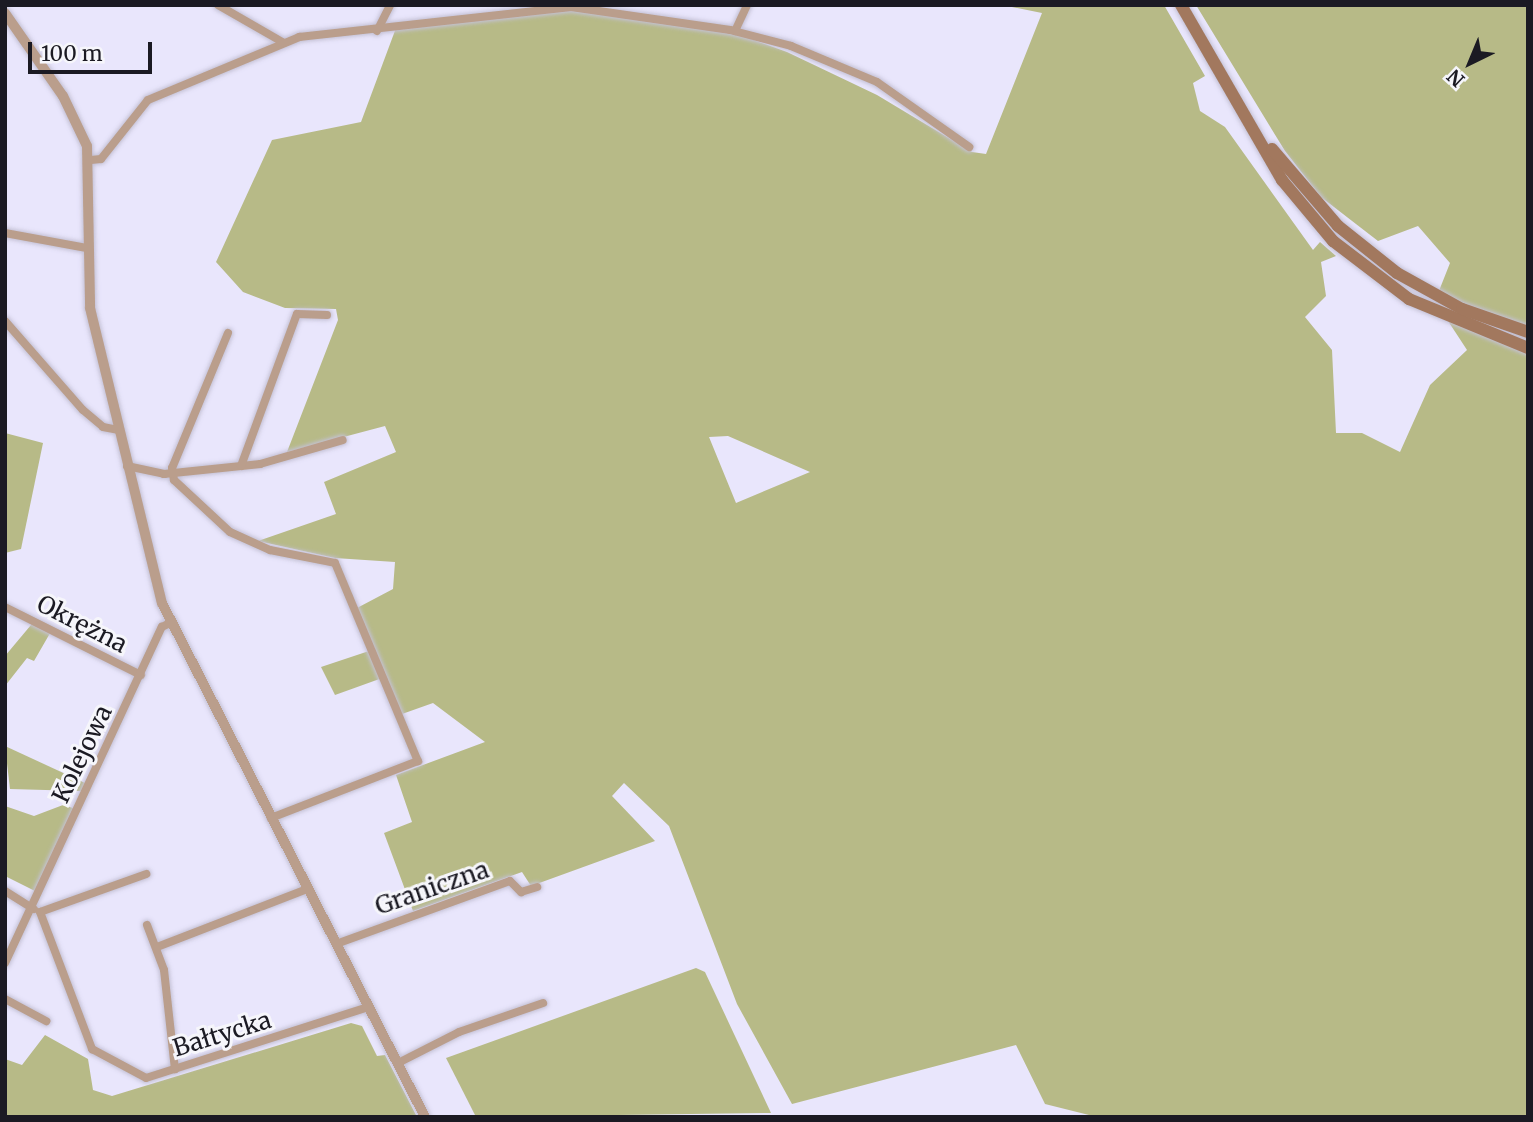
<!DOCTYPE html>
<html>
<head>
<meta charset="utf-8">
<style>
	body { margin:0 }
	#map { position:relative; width:1533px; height:1122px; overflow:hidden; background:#e9e6fc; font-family:Merriweather,serif }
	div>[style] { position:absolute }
	.green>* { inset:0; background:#b7ba87 }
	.roads { filter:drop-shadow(0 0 2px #c4c1d5) drop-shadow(0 0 2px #c4c1d5) }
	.minor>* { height:8px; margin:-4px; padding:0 4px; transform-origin:4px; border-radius:4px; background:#ba9e8c }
	.tertiary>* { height:10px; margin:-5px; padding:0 5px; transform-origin:5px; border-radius:5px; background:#ba9e8c }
	.secondary>* { height:12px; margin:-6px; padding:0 6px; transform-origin:6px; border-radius:6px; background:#a2785e }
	span { translate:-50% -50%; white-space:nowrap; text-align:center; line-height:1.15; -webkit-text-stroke:6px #f6f6fb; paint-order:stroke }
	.street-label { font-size:24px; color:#1b1a23 }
	.frame { position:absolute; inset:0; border:7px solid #1b1a23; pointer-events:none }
	.north { position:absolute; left:1435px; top:28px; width:70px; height:70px; -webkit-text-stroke:5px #f6f6fb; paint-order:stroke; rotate:223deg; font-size:19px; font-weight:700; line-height:28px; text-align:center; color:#1b1a23 }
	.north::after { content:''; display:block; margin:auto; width:24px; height:32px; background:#1b1a23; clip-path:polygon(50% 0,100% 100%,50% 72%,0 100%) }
	.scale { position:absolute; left:28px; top:42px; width:124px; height:32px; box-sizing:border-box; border:4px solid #1b1a23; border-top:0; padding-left:9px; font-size:21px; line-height:24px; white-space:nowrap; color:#1b1a23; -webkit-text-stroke:5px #f6f6fb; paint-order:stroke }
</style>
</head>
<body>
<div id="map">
	<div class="green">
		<i style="clip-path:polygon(evenodd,557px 5px,734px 33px,787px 52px,877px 95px,972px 152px,986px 154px,1042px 13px,1002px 5px,1164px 5px,1205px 76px,1193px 83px,1200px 111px,1225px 127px,1313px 250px,1320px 242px,1336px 256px,1321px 262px,1326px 296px,1305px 317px,1332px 350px,1336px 433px,1362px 433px,1400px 452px,1430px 385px,1467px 350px,1435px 301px,1450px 263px,1418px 226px,1378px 241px,1321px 197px,1285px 151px,1196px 5px,1528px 5px,1528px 1117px,1089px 1115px,1045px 1104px,1016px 1045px,792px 1104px,737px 1004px,669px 826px,624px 783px,612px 796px,655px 841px,531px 886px,522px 872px,413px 911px,384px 833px,412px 822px,396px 775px,485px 742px,433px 703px,402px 714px,385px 677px,335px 695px,321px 667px,375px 649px,357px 608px,393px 589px,395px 562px,335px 558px,258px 541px,336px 514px,324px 482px,396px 452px,385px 426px,287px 452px,338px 320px,336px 309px,285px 308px,243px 292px,216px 262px,272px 140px,361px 122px,396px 28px,557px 5px,728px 436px,810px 472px,736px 503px,709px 437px,728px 436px)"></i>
		<i style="clip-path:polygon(5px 433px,43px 443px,21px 549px,5px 553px)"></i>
		<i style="clip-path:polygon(36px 619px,53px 628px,34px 661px,27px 658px,5px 686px,5px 656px)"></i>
		<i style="clip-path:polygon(5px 746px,85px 783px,81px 791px,10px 789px)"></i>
		<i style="clip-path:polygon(63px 805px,76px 809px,35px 891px,5px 876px,5px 806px,34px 816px)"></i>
		<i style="clip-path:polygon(696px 968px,705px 972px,771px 1113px,476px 1117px,446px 1058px)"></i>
		<i style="clip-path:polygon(351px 1023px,362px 1026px,377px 1056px,385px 1055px,417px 1117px,5px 1117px,5px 1059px,22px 1065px,45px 1035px,88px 1059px,93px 1090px,112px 1096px)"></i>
	</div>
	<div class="roads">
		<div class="minor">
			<i style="left:218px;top:5px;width:76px;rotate:29.9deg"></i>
			<i style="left:377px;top:31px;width:29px;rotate:-63deg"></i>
			<i style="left:735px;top:31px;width:29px;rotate:-65deg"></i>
			<i style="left:91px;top:160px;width:10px;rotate:-6deg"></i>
			<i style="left:101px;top:159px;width:75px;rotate:-51.5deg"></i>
			<i style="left:148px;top:100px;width:164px;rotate:-22.6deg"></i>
			<i style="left:299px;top:37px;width:274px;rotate:-6.3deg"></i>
			<i style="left:571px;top:7px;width:161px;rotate:8.2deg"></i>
			<i style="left:730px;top:30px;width:63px;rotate:14.7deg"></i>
			<i style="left:791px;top:46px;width:93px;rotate:22.7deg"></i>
			<i style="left:877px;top:82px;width:113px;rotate:35.2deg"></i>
			<i style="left:5px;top:233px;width:83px;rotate:10.4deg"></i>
			<i style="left:5px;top:321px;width:118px;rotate:48.8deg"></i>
			<i style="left:83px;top:410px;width:26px;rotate:40deg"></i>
			<i style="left:103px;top:427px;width:15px;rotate:11deg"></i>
			<i style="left:228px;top:333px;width:146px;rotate:112.5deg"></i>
			<i style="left:172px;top:468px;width:12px;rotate:81deg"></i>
			<i style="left:174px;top:480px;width:76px;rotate:42.9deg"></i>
			<i style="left:230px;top:532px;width:44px;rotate:24.2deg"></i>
			<i style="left:270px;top:550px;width:66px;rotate:11.3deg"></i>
			<i style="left:335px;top:563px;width:215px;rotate:67.3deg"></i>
			<i style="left:418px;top:761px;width:158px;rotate:158.8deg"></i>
			<i style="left:127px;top:466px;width:38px;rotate:12deg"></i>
			<i style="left:164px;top:474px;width:97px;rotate:-5.9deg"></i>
			<i style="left:260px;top:464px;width:86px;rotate:-16.1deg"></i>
			<i style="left:241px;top:466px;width:162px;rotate:-69.8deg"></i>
			<i style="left:297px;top:314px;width:30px;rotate:2deg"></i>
			<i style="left:5px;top:607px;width:152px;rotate:26.6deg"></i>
			<i style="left:5px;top:891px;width:34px;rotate:32deg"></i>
			<i style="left:40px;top:912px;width:147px;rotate:69.2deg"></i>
			<i style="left:92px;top:1049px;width:61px;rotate:28.2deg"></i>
			<i style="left:146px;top:1078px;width:233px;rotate:-17.7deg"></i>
			<i style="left:40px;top:912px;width:113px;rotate:-19.7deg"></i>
			<i style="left:147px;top:925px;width:48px;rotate:69.3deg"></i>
			<i style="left:164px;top:970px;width:100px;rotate:83.7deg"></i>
			<i style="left:336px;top:944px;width:185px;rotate:-19.9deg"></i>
			<i style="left:510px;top:881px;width:16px;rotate:45deg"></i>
			<i style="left:521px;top:892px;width:17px;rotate:-17deg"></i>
			<i style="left:157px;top:947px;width:161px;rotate:-21.1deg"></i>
			<i style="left:5px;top:963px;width:371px;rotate:-65deg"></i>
			<i style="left:162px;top:627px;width:9px;rotate:-27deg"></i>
			<i style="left:5px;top:999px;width:47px;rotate:28.2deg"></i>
			<i style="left:398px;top:1063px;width:68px;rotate:-26.9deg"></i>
			<i style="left:459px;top:1032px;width:89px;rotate:-19deg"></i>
		</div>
		<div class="tertiary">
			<i style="left:5px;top:13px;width:101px;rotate:55.1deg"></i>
			<i style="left:63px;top:96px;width:55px;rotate:64.4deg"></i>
			<i style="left:87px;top:146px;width:162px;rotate:88.9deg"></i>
			<i style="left:90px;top:308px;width:304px;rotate:76.3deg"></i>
			<i style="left:162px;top:603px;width:577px;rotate:62.9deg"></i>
		</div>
		<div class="secondary">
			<i style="left:1181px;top:5px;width:202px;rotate:60deg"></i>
			<i style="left:1282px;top:180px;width:80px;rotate:50.1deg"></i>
			<i style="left:1333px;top:241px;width:96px;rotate:37.3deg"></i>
			<i style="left:1409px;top:299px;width:129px;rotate:22.4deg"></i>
			<i style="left:1272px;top:149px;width:101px;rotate:49.4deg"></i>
			<i style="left:1338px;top:226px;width:75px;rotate:38.5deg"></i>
			<i style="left:1397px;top:273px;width:74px;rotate:29deg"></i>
			<i style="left:1462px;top:309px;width:70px;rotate:19.2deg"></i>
		</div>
	</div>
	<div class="street-label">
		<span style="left:82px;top:624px;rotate:27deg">Okrężna</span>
		<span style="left:82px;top:754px;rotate:-64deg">Kolejowa</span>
		<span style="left:432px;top:888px;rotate:-19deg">Graniczna</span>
		<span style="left:222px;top:1034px;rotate:-17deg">Bałtycka</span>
	</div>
	<div class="frame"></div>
	<div class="north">N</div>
	<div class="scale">100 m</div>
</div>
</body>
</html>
